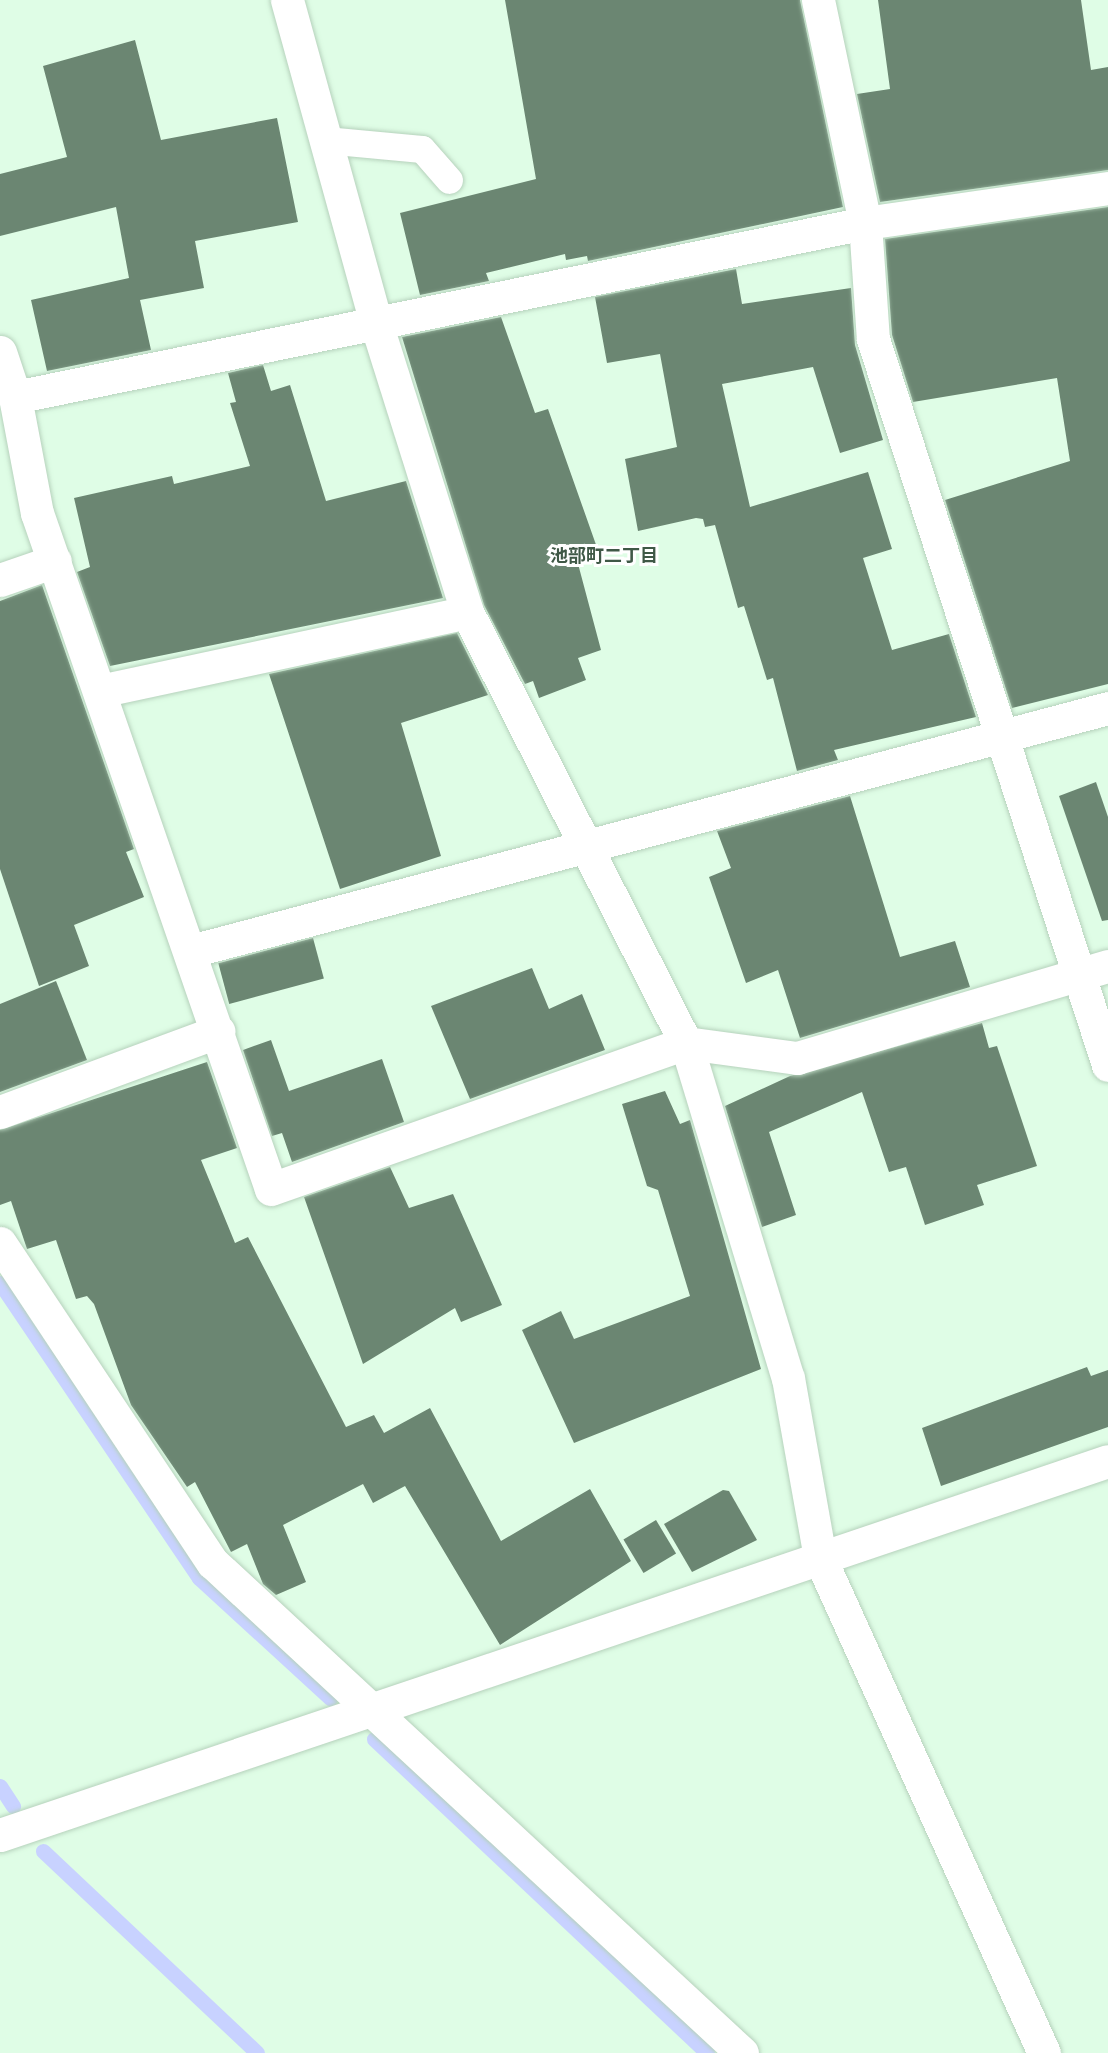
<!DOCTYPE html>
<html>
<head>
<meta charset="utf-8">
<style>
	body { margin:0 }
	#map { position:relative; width:1108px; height:2053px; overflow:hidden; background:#dffde6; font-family:"PT Sans Narrow","Noto Sans JP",sans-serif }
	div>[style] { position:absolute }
	.stream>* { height:15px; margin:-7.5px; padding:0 7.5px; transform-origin:7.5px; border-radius:7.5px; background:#c8d2ff }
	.building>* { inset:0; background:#6b8672; transform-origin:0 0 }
	.roads { filter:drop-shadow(0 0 2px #b6d2bc) drop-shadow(0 0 2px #b6d2bc) }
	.lane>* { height:27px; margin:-13.5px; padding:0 13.5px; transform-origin:13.5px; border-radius:13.5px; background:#fff }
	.street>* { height:33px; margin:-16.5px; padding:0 16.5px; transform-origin:16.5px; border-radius:16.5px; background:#fff }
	span { translate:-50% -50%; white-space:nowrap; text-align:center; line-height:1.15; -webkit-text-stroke:6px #fff; paint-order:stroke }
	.neighbourhood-label { font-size:18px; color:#3f5846; font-weight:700 }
</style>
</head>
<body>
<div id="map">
	<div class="stream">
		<i style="left:0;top:1283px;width:356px;rotate:56deg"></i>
		<i style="left:199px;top:1578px;width:178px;rotate:42.5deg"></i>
		<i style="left:374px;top:1739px;width:458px;rotate:43.3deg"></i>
		<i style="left:0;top:1786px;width:24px;rotate:57deg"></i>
		<i style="left:43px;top:1851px;width:294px;rotate:43.3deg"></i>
	</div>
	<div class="building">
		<i style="clip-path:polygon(505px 0,800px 0,843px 207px,588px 261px,587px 256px,566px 260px,565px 254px,486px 273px,489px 281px,420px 295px,400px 213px,536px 179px)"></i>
		<i style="clip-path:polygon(878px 0,1081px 0,1091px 70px,1108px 67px,1108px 170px,880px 202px,857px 94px,890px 89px)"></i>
		<i style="clip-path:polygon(135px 40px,161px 140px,277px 118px,298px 222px,195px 241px,204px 288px,140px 300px,151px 350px,47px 371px,31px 300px,129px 278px,116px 207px,0 236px,0 174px,67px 157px,43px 66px)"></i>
		<i style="clip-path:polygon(1108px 207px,1108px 684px,1012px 708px,945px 500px,1070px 461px,1057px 378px,913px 402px,892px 335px,885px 239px)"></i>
		<i style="clip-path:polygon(736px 269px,742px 304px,851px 288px,855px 345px,883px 440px,840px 453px,813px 367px,722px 384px,750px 507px,868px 472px,892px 549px,863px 558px,892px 650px,949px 634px,976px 717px,834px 750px,838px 760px,797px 771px,773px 678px,767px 680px,744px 606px,738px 608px,715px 525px,705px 527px,703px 519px,696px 518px,638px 531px,625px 459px,677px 447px,660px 354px,607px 363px,595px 297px)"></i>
		<i style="clip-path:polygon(501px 317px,535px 413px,548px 409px,600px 556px,577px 560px,601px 650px,578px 658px,586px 680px,539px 698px,533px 681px,525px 684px,484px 605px,402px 337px)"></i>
		<i style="clip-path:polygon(263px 365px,271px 391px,290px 385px,326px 501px,406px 481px,443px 598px,110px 666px,77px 572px,90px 567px,74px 498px,172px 476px,174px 484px,250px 466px,230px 403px,236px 402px,228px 373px)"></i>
		<i style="clip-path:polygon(42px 585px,134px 849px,126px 852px,144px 897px,74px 925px,89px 966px,39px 986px,0 869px,0 601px)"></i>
		<i style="clip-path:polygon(457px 633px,488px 695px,401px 723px,441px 856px,340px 889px,269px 674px)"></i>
		<i style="clip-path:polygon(1096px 782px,1108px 817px,1108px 920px,1102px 921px,1059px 796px)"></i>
		<i style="clip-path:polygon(850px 796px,900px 957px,955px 941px,970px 987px,800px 1038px,778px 970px,746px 983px,709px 877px,731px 868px,717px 831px)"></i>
		<i style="left:313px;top:938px;width:42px;height:98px;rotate:75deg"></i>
		<i style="clip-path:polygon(532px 968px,549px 1009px,582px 994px,605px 1050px,470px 1099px,431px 1006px)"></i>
		<i style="clip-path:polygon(56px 981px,87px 1060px,0 1092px,0 1004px)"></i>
		<i style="clip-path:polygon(982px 1023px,989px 1048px,997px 1046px,1037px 1166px,977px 1185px,984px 1205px,925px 1225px,906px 1167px,889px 1172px,862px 1092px,769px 1132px,796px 1215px,762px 1227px,725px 1106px,790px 1076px)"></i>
		<i style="clip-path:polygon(271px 1040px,289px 1091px,382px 1059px,404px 1122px,292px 1162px,282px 1133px,272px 1136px,243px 1050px)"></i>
		<i style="clip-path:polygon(207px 1062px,237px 1148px,201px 1160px,235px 1243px,248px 1237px,346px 1427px,374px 1415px,384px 1433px,430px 1408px,501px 1541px,590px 1489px,631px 1561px,500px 1645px,405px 1486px,373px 1503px,363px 1484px,283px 1525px,306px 1582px,276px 1595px,263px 1584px,247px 1544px,231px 1552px,195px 1482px,187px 1487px,131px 1405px,94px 1304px,87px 1296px,76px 1299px,56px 1240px,27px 1249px,11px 1201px,0 1205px,0 1130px)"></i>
		<i style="clip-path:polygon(665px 1091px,680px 1124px,690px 1120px,761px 1369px,574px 1443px,522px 1330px,561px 1311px,574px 1339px,690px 1296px,658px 1190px,647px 1186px,622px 1104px)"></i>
		<i style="clip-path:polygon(390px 1167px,409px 1208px,453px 1194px,502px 1305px,461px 1322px,455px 1308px,363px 1364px,304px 1197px)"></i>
		<i style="clip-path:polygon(1087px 1367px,1091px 1376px,1108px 1370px,1108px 1427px,941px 1486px,922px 1428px)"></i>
		<i style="clip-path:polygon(723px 1490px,729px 1491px,757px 1540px,692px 1572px,664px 1524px)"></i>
		<i style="left:656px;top:1520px;width:39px;height:38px;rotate:59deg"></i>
	</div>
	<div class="roads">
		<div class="lane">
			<i style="left:325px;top:140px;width:97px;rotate:5.3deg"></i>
			<i style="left:422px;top:149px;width:41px;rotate:48.9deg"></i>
		</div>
		<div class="street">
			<i style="left:287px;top:0;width:335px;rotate:74.6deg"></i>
			<i style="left:376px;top:323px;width:303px;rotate:72.5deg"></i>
			<i style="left:467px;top:612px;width:483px;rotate:63.1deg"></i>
			<i style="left:686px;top:1043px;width:350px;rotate:73.1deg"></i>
			<i style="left:788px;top:1378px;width:183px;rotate:79.9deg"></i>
			<i style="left:820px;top:1558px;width:543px;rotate:65.65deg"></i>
			<i style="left:818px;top:0;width:228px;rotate:78.1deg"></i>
			<i style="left:865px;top:223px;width:116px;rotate:86.1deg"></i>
			<i style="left:873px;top:339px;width:763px;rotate:72.06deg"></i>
			<i style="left:0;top:352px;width:47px;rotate:71.6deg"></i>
			<i style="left:15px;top:397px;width:118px;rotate:79.3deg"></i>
			<i style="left:37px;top:513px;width:715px;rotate:70.91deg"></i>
			<i style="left:271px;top:1189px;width:440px;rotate:-19.4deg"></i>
			<i style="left:686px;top:1043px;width:112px;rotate:7.7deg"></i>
			<i style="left:797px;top:1058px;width:324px;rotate:-16.5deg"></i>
			<i style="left:15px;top:397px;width:868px;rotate:-11.57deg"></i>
			<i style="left:865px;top:223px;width:246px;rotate:-8.2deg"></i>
			<i style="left:0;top:580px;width:58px;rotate:-19.1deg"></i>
			<i style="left:100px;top:691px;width:375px;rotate:-12.1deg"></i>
			<i style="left:191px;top:951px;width:949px;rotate:-14.84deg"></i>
			<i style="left:0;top:1112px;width:233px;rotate:-20.3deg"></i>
			<i style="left:0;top:1243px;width:384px;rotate:56.4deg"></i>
			<i style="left:213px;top:1563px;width:721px;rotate:42.81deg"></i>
			<i style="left:0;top:1835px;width:1169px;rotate:-18.65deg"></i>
		</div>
	</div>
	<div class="neighbourhood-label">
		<span style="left:604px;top:556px">池部町二丁目</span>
	</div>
</div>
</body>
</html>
